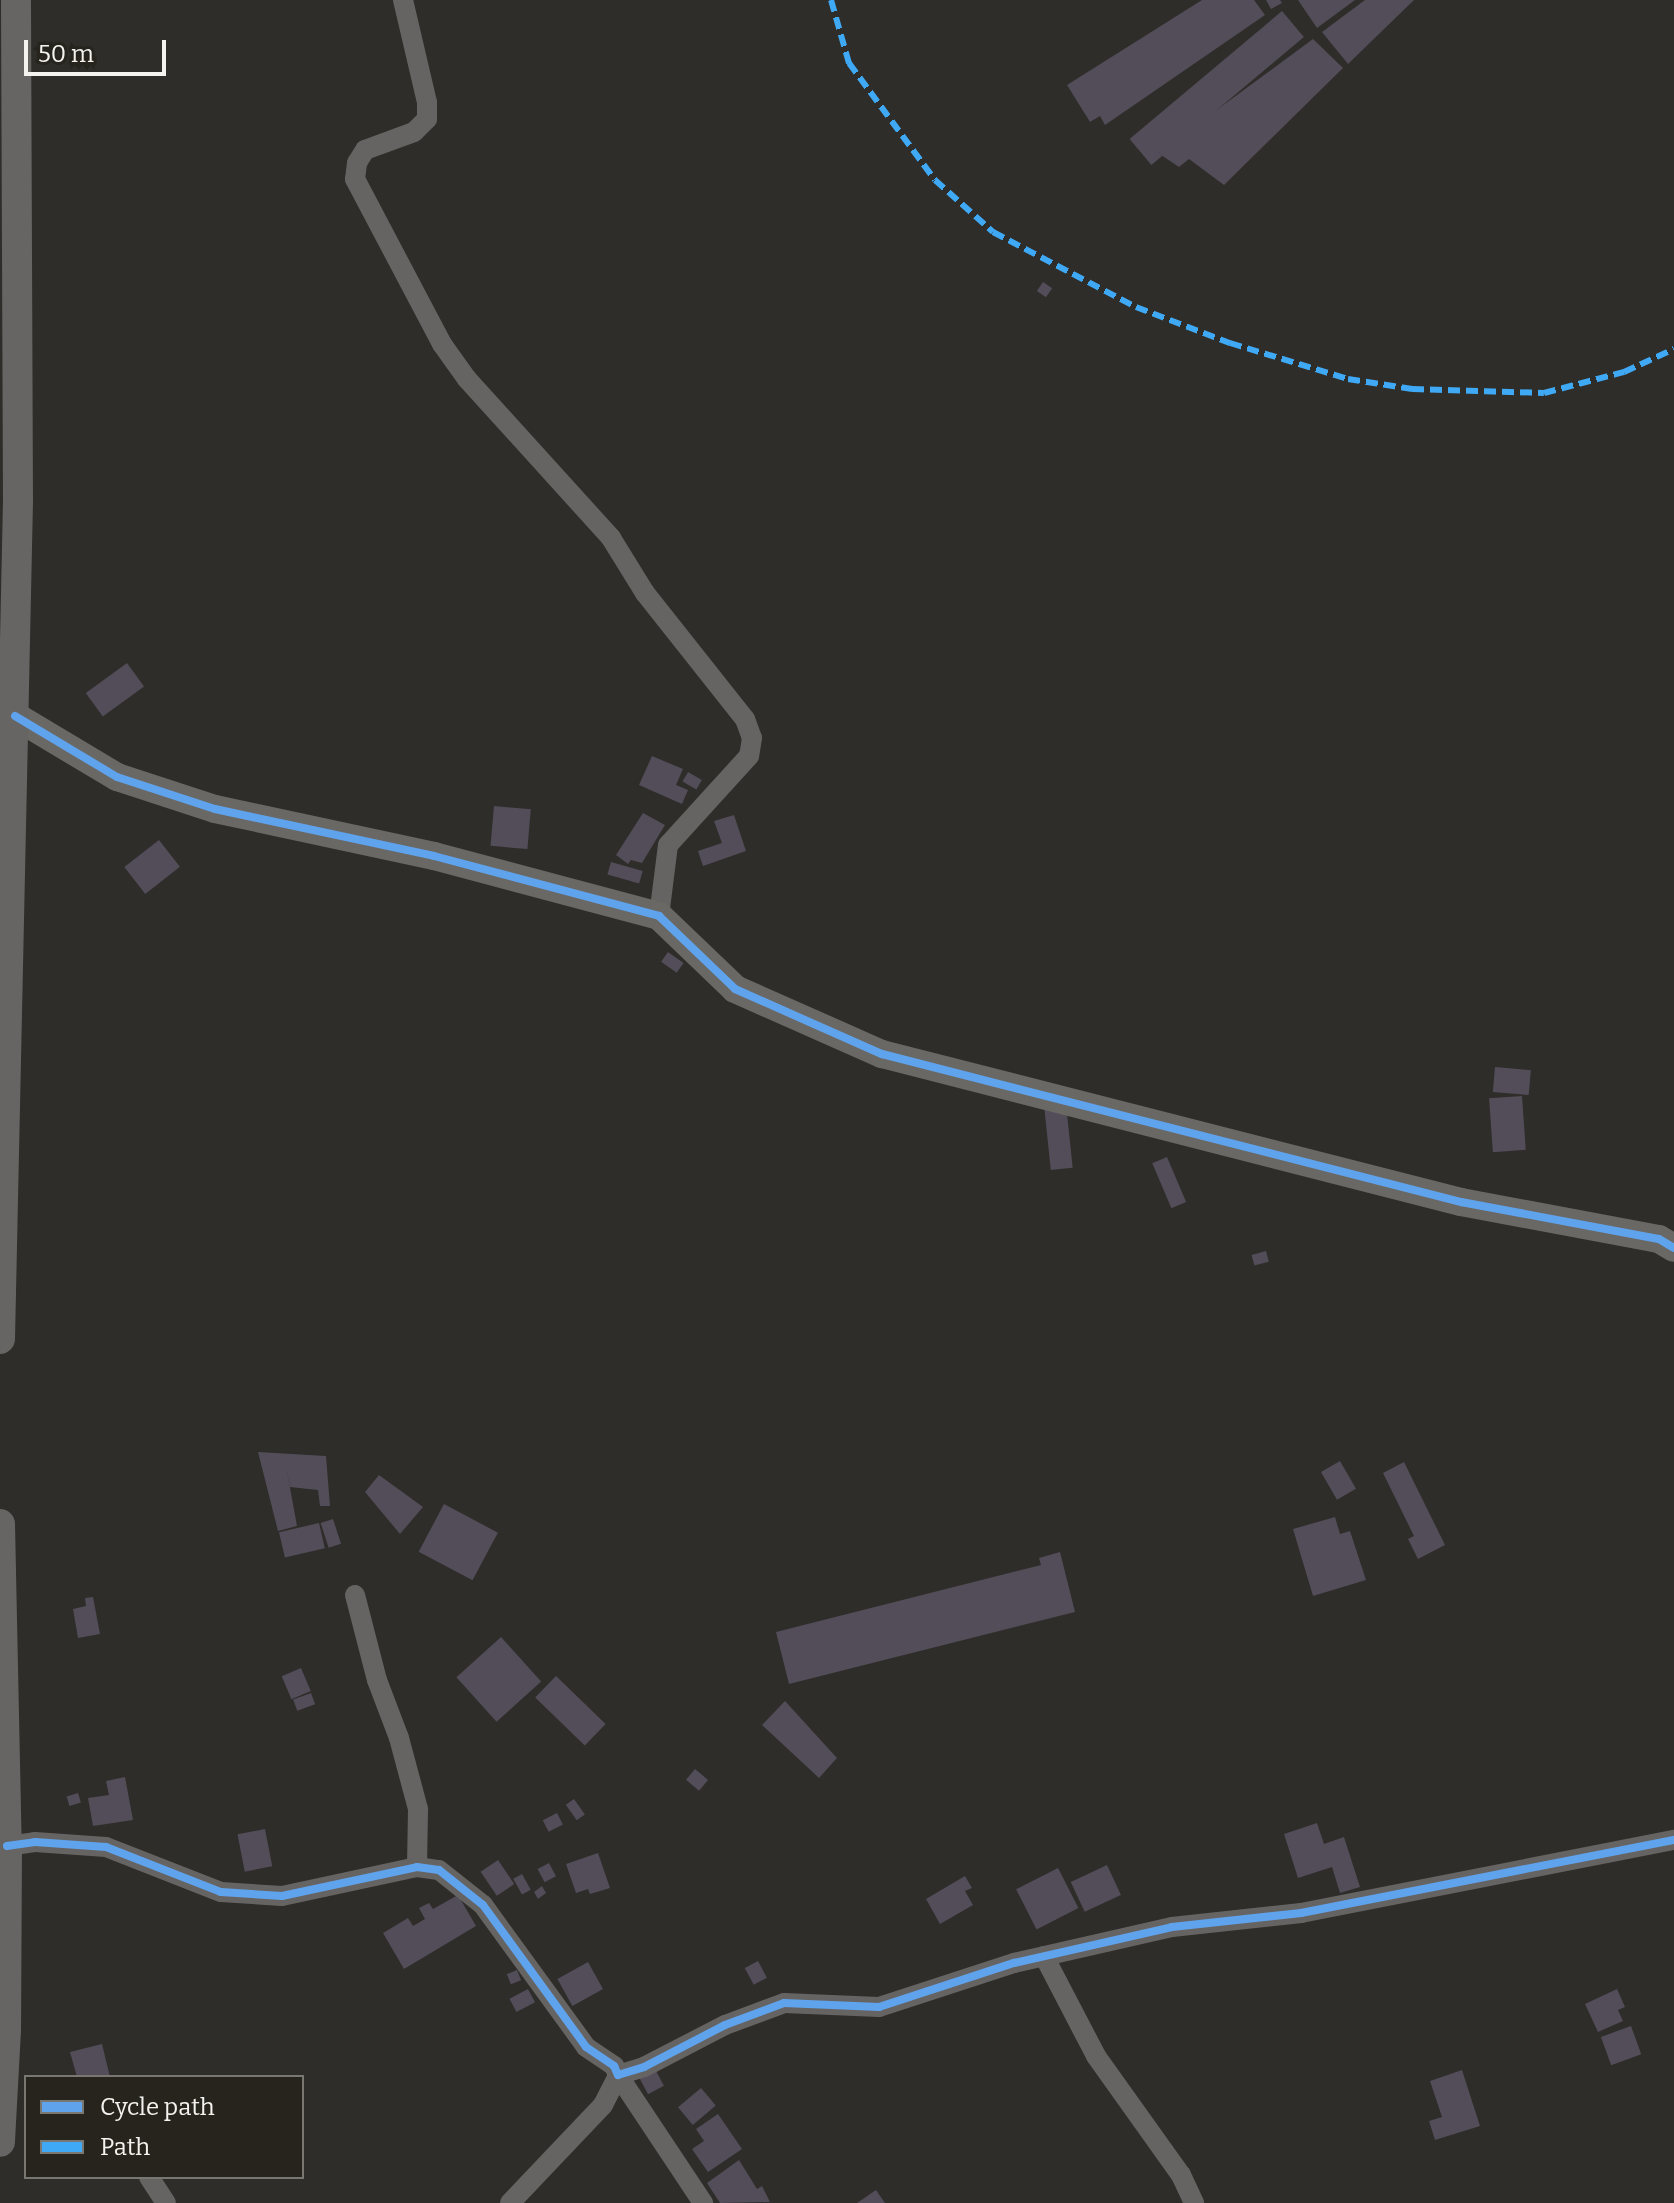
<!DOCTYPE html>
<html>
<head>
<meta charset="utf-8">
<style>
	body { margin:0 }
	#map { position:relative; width:1674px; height:2203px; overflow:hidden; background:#2e2d29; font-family:Bitter,serif }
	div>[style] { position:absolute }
	.building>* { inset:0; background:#534c59; transform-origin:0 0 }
	.street>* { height:20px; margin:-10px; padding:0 10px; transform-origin:10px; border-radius:10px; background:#656463 }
	.secondary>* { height:28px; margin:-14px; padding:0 14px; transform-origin:14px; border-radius:14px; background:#696864 }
	.primary>* { height:30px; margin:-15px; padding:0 15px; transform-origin:15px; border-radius:15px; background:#666563 }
	.quiet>* { height:6px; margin-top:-3px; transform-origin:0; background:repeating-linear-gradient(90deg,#3fa9f5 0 12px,transparent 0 18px) }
	.cycleway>* { height:8px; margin:-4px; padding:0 4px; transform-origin:4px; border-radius:4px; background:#60a3ed }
	span { translate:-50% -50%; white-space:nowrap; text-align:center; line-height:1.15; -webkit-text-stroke:6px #26241d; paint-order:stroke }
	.legend { position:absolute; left:24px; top:2075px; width:280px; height:104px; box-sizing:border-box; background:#26241d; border:2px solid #787771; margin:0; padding:10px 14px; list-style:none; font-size:24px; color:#f4f3ef }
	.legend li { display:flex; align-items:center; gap:16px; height:40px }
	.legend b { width:40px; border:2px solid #787771 }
	.scale { position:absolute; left:24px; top:40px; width:142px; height:36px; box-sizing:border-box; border:4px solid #f4f3ef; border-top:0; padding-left:10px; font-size:24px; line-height:28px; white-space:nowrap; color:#f4f3ef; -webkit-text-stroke:6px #26241d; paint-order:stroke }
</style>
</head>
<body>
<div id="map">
	<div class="building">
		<i style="clip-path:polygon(1202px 0,1254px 0,1265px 15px,1105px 125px,1100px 116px,1090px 122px,1067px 85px)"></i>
		<i style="clip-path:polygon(1266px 0,1280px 0,1282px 3px,1271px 9px)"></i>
		<i style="clip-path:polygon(1298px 0,1355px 0,1317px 28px)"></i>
		<i style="clip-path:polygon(1365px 0,1414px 0,1348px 64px,1322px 32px)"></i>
		<i style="left:1282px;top:11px;width:34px;height:199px;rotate:50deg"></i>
		<i style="clip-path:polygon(1313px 39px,1343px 68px,1224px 185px,1189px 159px,1179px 167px,1158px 153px)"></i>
		<i style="left:1043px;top:282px;width:11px;height:11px;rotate:34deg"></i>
		<i style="left:127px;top:663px;width:29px;height:51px;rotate:54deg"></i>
		<i style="clip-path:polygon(652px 756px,683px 769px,676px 785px,688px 790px,682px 804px,639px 785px)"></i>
		<i style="left:688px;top:772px;width:16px;height:11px;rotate:30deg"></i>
		<i style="left:494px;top:806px;width:37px;height:40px;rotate:5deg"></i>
		<i style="clip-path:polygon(643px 813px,665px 825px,642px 863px,631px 860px,628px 864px,616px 855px)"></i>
		<i style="clip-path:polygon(734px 815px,746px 851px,703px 866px,698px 851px,722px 843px,714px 821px)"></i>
		<i style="left:159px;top:840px;width:34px;height:44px;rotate:52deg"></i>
		<i style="left:611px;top:862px;width:33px;height:13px;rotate:16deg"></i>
		<i style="left:668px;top:952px;width:19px;height:12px;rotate:35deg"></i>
		<i style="left:1495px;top:1067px;width:36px;height:25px;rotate:5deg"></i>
		<i style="left:1522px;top:1096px;width:54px;height:33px;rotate:86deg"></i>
		<i style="left:1066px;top:1104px;width:64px;height:22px;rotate:84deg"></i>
		<i style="left:1167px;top:1157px;width:49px;height:16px;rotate:67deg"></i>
		<i style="left:1266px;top:1251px;width:11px;height:15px;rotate:75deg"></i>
		<i style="clip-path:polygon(258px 1452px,326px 1456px,330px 1506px,320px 1506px,318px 1490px,290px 1487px,286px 1466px,297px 1526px,278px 1531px)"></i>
		<i style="left:1340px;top:1461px;width:32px;height:22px;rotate:60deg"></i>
		<i style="clip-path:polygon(1404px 1462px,1445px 1545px,1418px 1559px,1408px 1539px,1414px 1536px,1383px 1473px)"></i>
		<i style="clip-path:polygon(379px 1475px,423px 1507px,400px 1534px,365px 1492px)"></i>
		<i style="left:444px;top:1504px;width:61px;height:54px;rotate:28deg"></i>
		<i style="clip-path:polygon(1335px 1517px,1340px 1534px,1350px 1531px,1366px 1580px,1313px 1596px,1293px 1529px)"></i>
		<i style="left:333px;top:1519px;width:26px;height:13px;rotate:72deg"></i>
		<i style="left:319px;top:1523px;width:26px;height:41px;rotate:77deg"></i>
		<i style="clip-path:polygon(1060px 1552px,1075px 1612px,789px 1684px,776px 1632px,1041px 1565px,1039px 1558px)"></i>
		<i style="clip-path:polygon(93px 1597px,100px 1634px,78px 1638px,73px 1609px,86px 1606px,85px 1598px)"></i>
		<i style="left:501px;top:1637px;width:60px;height:60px;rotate:48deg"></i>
		<i style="left:301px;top:1668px;width:25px;height:21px;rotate:67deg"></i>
		<i style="left:556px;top:1676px;width:69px;height:30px;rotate:44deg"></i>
		<i style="left:311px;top:1693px;width:12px;height:19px;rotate:70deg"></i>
		<i style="clip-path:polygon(785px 1701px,837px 1758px,819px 1778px,762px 1725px)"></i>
		<i style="left:695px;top:1769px;width:17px;height:14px;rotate:40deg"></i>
		<i style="clip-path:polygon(125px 1777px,133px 1820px,93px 1826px,88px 1798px,109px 1795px,106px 1781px)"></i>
		<i style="left:78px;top:1793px;width:10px;height:12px;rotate:73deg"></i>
		<i style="left:574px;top:1799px;width:19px;height:10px;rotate:55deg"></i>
		<i style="left:557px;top:1813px;width:13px;height:16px;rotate:63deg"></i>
		<i style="clip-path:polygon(1317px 1823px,1324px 1844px,1344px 1837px,1360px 1887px,1340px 1893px,1332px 1867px,1298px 1878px,1284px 1834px)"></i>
		<i style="left:265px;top:1829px;width:38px;height:28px;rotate:79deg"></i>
		<i style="clip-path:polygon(598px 1853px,610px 1888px,590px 1894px,588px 1889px,576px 1893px,566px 1864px)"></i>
		<i style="left:498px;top:1860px;width:29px;height:21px;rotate:56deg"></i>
		<i style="left:549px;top:1863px;width:15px;height:13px;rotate:62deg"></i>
		<i style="left:1107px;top:1865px;width:33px;height:40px;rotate:65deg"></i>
		<i style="left:1058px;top:1868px;width:45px;height:47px;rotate:63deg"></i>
		<i style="left:522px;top:1874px;width:18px;height:10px;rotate:61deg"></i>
		<i style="clip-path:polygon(965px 1876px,972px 1888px,965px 1891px,973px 1905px,940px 1924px,926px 1899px)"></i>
		<i style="clip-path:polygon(542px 1886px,546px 1893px,538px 1899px,534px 1892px)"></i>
		<i style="clip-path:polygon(458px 1895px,476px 1926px,404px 1969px,383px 1933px,408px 1918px,413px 1926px,425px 1919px,419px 1908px,429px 1903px,433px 1909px)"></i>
		<i style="left:758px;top:1961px;width:19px;height:15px;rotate:62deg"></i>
		<i style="left:588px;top:1962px;width:31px;height:35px;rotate:61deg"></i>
		<i style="left:517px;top:1970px;width:11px;height:11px;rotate:68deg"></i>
		<i style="left:528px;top:1989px;width:15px;height:21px;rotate:62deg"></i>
		<i style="clip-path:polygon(1617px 1989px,1625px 2007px,1618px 2010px,1623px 2021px,1598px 2032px,1585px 2004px)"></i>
		<i style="left:1631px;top:2026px;width:30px;height:32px;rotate:70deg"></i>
		<i style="clip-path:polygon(102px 2044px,110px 2077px,77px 2077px,70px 2052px)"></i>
		<i style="left:655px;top:2069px;width:19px;height:18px;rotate:62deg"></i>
		<i style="clip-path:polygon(1462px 2070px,1480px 2126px,1435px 2140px,1429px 2121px,1442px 2117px,1430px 2081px)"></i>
		<i style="left:701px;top:2088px;width:23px;height:30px;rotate:50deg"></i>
		<i style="clip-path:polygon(718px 2114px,742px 2149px,708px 2172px,692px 2149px,704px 2141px,696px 2129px)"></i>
		<i style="clip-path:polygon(739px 2160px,757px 2189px,762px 2186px,770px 2202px,720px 2203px,707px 2183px)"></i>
		<i style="clip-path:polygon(876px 2190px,885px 2203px,857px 2203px)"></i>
	</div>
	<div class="street">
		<i style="left:403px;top:0;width:105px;rotate:76.8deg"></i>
		<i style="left:427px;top:102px;width:17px;rotate:90deg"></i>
		<i style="left:427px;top:119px;width:18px;rotate:135deg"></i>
		<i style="left:414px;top:132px;width:52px;rotate:159.8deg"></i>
		<i style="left:365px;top:150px;width:15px;rotate:122deg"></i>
		<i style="left:357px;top:163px;width:16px;rotate:97deg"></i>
		<i style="left:355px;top:179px;width:187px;rotate:62.2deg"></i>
		<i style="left:442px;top:344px;width:43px;rotate:54.5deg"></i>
		<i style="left:467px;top:379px;width:215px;rotate:47.8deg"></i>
		<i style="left:611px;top:538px;width:65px;rotate:58.3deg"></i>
		<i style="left:645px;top:593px;width:161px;rotate:51.6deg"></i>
		<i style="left:745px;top:719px;width:20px;rotate:70deg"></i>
		<i style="left:752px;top:738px;width:18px;rotate:99deg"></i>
		<i style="left:749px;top:756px;width:120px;rotate:132.3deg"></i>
		<i style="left:668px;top:845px;width:72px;rotate:97.2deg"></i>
		<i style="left:355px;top:1595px;width:88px;rotate:75.5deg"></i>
		<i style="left:377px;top:1680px;width:62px;rotate:69.2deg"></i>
		<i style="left:399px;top:1738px;width:73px;rotate:75deg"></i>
		<i style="left:418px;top:1809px;width:58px;rotate:91deg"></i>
		<i style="left:7px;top:1846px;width:28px;rotate:-8deg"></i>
		<i style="left:35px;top:1842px;width:71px;rotate:4deg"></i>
		<i style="left:106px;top:1847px;width:123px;rotate:21.4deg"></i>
		<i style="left:221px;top:1892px;width:61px;rotate:3.8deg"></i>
		<i style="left:282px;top:1896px;width:138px;rotate:-12.1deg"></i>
		<i style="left:417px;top:1867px;width:22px;rotate:8deg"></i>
		<i style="left:439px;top:1870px;width:56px;rotate:38.5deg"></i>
		<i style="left:483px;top:1905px;width:175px;rotate:54deg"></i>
		<i style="left:586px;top:2047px;width:34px;rotate:34deg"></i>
		<i style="left:614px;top:2066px;width:10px;rotate:66deg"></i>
		<i style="left:618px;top:2075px;width:27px;rotate:-17deg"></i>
		<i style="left:644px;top:2067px;width:91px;rotate:-27.4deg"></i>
		<i style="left:725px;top:2025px;width:63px;rotate:-20.4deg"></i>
		<i style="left:784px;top:2003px;width:95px;rotate:2.4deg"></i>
		<i style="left:879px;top:2007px;width:142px;rotate:-18.1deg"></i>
		<i style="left:1014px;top:1963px;width:162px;rotate:-12.8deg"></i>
		<i style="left:1172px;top:1927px;width:130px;rotate:-6.2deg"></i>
		<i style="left:1301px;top:1913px;width:380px;rotate:-11.1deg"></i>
		<i style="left:1044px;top:1956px;width:113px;rotate:62.5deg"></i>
		<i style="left:1096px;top:2056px;width:146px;rotate:54.5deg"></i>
		<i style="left:1181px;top:2175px;width:31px;rotate:65deg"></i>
		<i style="left:149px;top:2177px;width:31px;rotate:57deg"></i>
		<i style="left:510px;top:2203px;width:135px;rotate:-46.5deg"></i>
		<i style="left:603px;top:2105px;width:34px;rotate:-63deg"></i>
		<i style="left:618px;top:2075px;width:154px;rotate:56.4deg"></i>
	</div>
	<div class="secondary">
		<i style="left:15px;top:716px;width:119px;rotate:30.9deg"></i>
		<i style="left:117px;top:777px;width:103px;rotate:18.1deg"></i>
		<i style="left:215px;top:809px;width:224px;rotate:12.1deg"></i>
		<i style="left:434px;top:856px;width:233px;rotate:14.9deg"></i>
		<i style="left:659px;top:916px;width:105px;rotate:43.8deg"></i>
		<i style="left:735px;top:989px;width:161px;rotate:23.9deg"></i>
		<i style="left:882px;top:1054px;width:598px;rotate:14.34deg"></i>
		<i style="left:1461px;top:1202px;width:201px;rotate:10.6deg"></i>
		<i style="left:1659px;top:1239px;width:17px;rotate:31deg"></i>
	</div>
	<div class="primary">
		<i style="left:0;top:1339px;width:837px;rotate:-88.77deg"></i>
		<i style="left:18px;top:502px;width:502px;rotate:-90.23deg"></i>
		<i style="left:0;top:1524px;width:322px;rotate:88.8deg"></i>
		<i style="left:7px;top:1846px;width:184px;rotate:90.3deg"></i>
		<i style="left:6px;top:2030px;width:112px;rotate:93.1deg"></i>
	</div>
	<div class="quiet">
		<i style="left:831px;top:0;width:66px;rotate:74.1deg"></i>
		<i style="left:849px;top:63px;width:145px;rotate:53.7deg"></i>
		<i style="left:935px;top:180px;width:78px;rotate:41.9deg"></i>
		<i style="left:993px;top:232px;width:161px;rotate:27.7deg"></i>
		<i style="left:1136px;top:307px;width:101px;rotate:21deg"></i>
		<i style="left:1230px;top:343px;width:123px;rotate:17deg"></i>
		<i style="left:1348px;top:379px;width:65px;rotate:8.9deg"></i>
		<i style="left:1412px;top:389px;width:132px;rotate:1.7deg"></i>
		<i style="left:1544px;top:393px;width:83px;rotate:-14.7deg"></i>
		<i style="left:1624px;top:372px;width:55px;rotate:-24.7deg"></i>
	</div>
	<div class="cycleway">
		<i style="left:15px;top:716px;width:119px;rotate:30.9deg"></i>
		<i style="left:117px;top:777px;width:103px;rotate:18.1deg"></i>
		<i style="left:215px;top:809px;width:224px;rotate:12.1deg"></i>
		<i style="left:434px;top:856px;width:233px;rotate:14.9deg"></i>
		<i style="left:659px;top:916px;width:105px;rotate:43.8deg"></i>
		<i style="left:735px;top:989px;width:161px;rotate:23.9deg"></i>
		<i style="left:882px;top:1054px;width:598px;rotate:14.34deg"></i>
		<i style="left:1461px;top:1202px;width:201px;rotate:10.6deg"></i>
		<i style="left:1659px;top:1239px;width:17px;rotate:31deg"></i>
		<i style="left:7px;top:1846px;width:28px;rotate:-8deg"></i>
		<i style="left:35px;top:1842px;width:71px;rotate:4deg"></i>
		<i style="left:106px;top:1847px;width:123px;rotate:21.4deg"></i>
		<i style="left:221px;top:1892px;width:61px;rotate:3.8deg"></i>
		<i style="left:282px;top:1896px;width:138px;rotate:-12.1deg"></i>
		<i style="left:417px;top:1867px;width:22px;rotate:8deg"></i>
		<i style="left:439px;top:1870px;width:56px;rotate:38.5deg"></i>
		<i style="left:483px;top:1905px;width:175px;rotate:54deg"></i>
		<i style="left:586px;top:2047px;width:34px;rotate:34deg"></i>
		<i style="left:614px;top:2066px;width:10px;rotate:66deg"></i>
		<i style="left:618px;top:2075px;width:27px;rotate:-17deg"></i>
		<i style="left:644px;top:2067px;width:91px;rotate:-27.4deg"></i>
		<i style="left:725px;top:2025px;width:63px;rotate:-20.4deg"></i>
		<i style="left:784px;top:2003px;width:95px;rotate:2.4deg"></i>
		<i style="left:879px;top:2007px;width:142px;rotate:-18.1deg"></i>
		<i style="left:1014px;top:1963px;width:162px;rotate:-12.8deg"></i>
		<i style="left:1172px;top:1927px;width:130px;rotate:-6.2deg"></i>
		<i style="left:1301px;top:1913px;width:380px;rotate:-11.1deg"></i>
	</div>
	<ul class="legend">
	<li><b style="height:10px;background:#60a3ed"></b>Cycle path</li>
	<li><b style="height:10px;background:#3fa9f5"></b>Path</li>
	</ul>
	<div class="scale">50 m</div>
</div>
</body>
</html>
